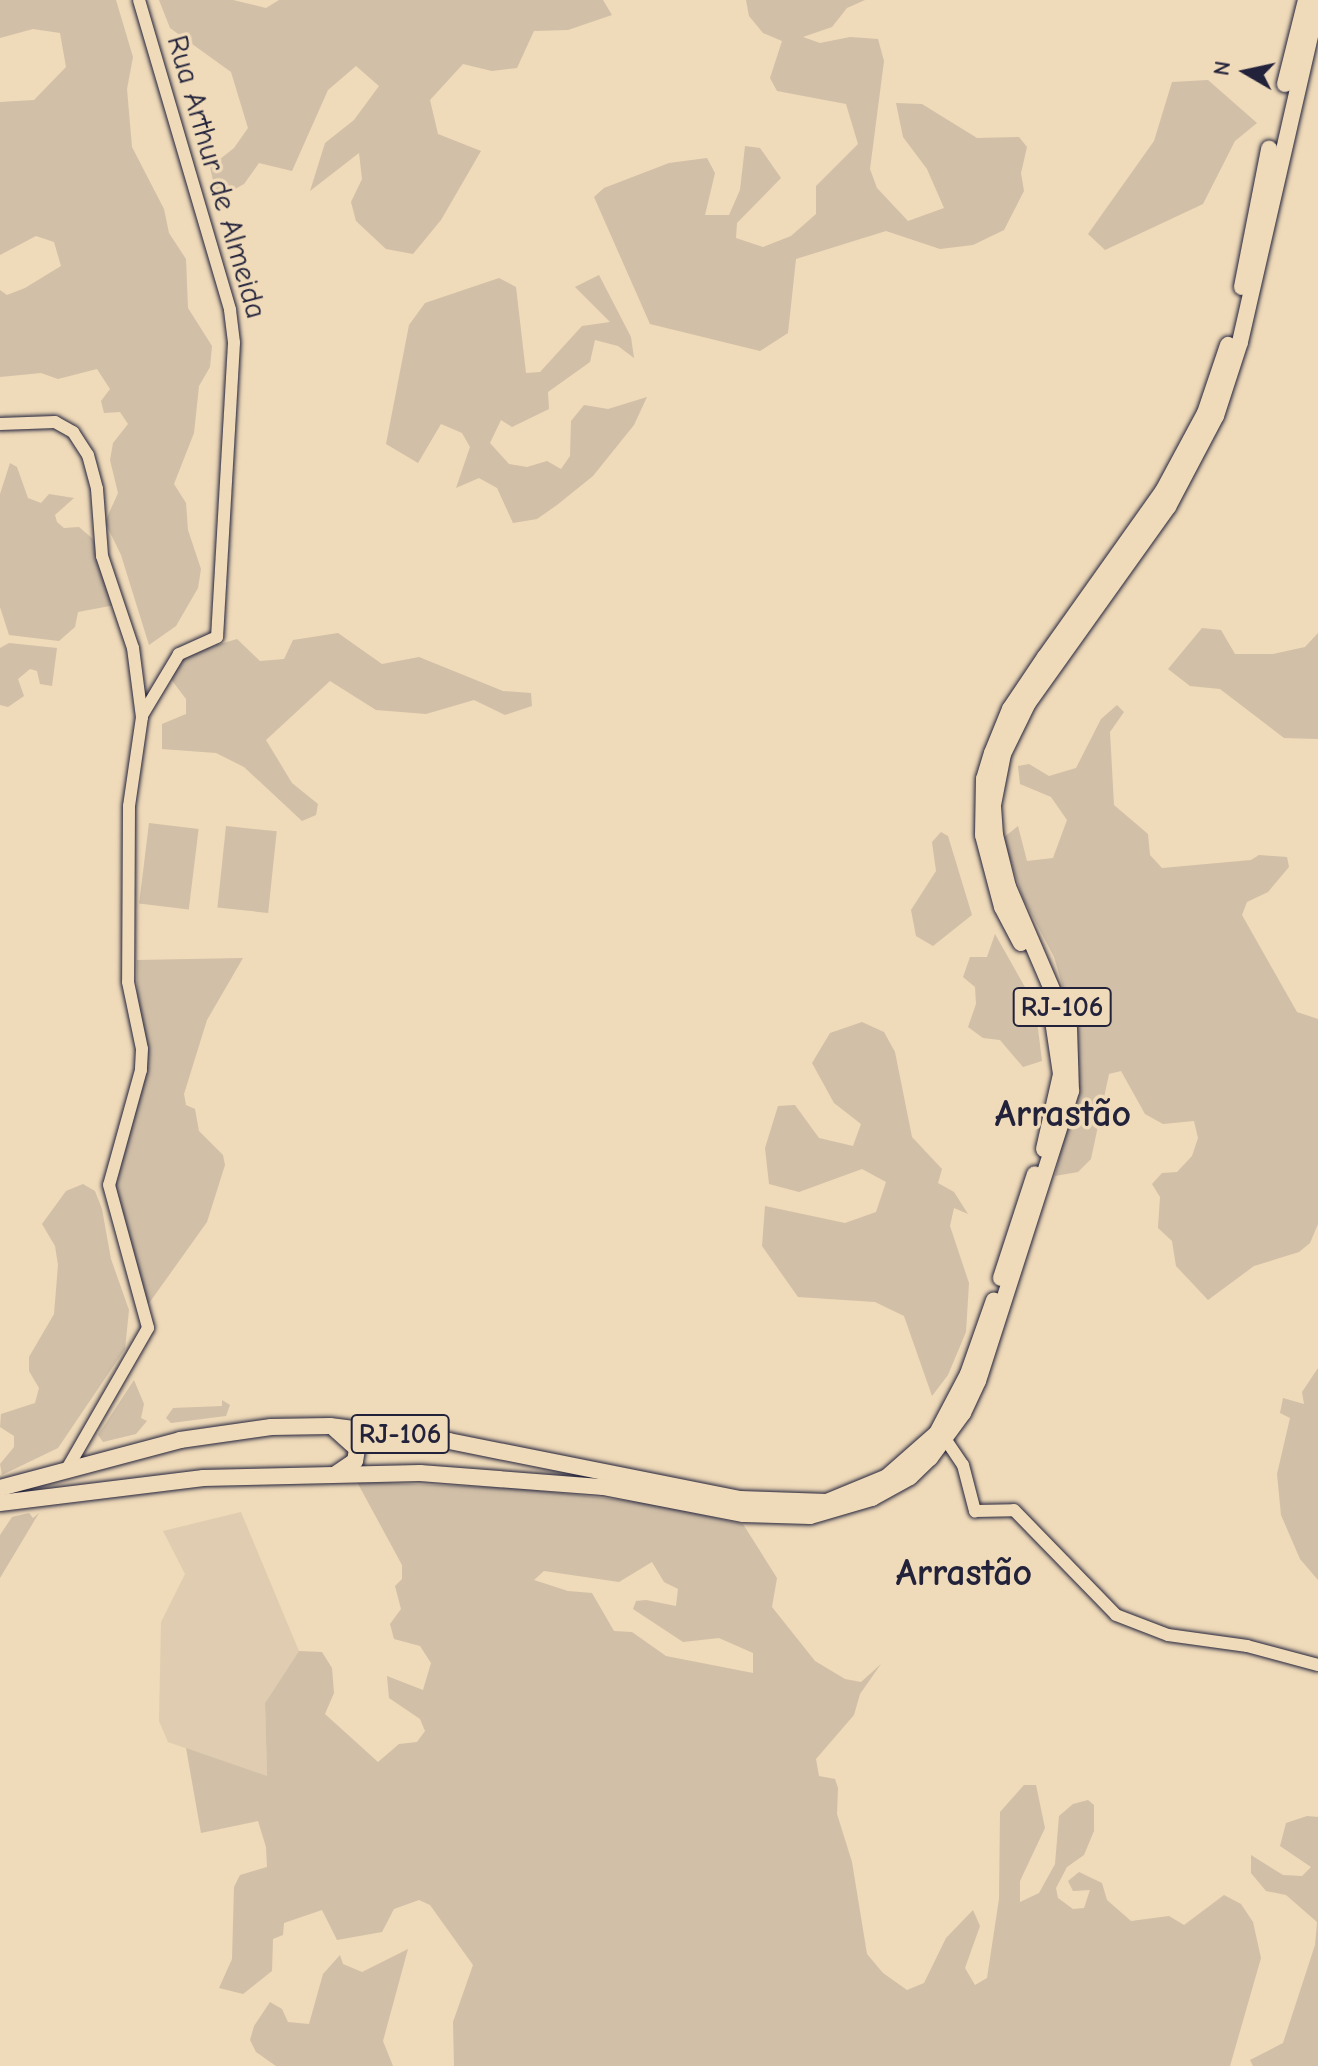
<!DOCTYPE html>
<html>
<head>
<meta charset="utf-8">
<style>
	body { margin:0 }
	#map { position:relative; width:1318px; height:2066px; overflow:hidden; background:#efdab9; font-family:"Comic Neue",sans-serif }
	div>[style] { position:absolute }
	.built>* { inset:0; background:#e0ccb0 }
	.green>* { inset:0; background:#d1bfa7; transform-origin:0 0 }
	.roads { filter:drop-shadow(0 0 2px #22223b) drop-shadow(0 0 2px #22223b) }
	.secondary>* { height:12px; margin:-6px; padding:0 6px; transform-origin:6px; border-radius:6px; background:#efdab9 }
	.highway>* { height:16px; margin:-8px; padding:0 8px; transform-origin:8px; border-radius:8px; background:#efdab9 }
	span { translate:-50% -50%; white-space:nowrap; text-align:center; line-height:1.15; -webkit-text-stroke:7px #efdab9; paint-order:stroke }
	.shield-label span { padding:2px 6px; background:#efdab9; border:2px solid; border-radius:6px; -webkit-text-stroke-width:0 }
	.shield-label { font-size:28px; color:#22223b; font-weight:700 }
	.street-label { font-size:30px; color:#22223b }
	.district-label { font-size:38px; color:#22223b; font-weight:700 }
	.north { position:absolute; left:1206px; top:32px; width:80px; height:80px; -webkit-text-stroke:6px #efdab9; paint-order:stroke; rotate:279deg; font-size:22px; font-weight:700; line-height:32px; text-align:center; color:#22223b }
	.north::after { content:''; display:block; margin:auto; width:28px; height:36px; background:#22223b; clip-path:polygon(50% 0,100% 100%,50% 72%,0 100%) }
</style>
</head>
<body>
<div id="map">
	<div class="built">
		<i style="clip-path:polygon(241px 1512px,299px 1651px,265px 1703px,267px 1777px,168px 1742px,159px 1721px,161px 1622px,185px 1574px,163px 1531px)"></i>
	</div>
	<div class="green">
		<i style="clip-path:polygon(0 0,116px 0,133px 57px,127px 89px,132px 147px,164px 209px,169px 233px,186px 259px,188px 308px,212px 346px,210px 367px,199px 386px,194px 433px,174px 484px,186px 503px,188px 530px,201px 569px,198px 588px,176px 626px,149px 645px,121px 555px,105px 522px,118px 493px,110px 460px,113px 443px,128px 424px,120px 412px,104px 413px,101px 401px,110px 389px,97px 369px,58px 379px,41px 373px,0 377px,0 290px,7px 295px,25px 288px,61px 266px,54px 242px,36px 236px,0 255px,0 102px,34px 100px,66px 67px,60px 33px,33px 29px,0 38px)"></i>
		<i style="clip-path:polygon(159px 0,233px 0,266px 8px,279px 0,603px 0,612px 15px,568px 30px,534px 31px,517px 68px,492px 71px,463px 64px,430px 100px,438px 134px,481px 151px,441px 220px,413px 254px,386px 249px,356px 221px,351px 202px,362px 179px,359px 153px,310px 191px,325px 143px,354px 120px,379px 86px,356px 66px,328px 90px,292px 171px,259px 163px,244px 184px,217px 199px,210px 167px,234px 148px,248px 128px,231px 72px,170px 28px)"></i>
		<i style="clip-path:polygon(746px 0,865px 0,847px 8px,832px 27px,803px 37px,820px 43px,850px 37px,878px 39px,884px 61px,870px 169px,877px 188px,908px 221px,944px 208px,927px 169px,903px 137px,896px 103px,922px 104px,977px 138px,1019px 137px,1027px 147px,1021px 173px,1024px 191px,1004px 230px,973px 245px,940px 249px,886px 231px,796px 259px,788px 333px,760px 351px,650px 324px,594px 197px,604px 188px,669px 163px,707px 158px,715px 173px,705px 215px,729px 215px,740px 190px,745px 146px,760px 148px,781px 178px,737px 223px,736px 238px,763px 247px,791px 236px,816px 214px,816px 186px,858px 144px,846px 104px,777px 91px,770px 78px,782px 41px,763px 33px,749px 16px)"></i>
		<i style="clip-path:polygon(1208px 80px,1257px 123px,1235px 141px,1203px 204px,1105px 250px,1088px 234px,1154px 141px,1172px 82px)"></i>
		<i style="clip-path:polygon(599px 275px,631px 337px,634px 358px,618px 346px,595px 340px,590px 362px,548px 392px,549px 409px,512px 427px,501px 420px,490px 443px,509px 464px,527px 467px,547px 461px,561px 469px,570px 456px,571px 421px,584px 405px,608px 409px,647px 397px,634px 425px,593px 476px,557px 505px,537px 519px,513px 523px,497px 488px,479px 478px,456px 488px,470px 447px,462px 433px,441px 424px,418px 463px,386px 444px,409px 325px,425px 303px,499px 278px,516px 287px,526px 373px,540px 372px,582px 326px,610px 322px,575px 287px)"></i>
		<i style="clip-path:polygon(10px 463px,17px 467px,28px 498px,41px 503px,49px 494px,74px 498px,55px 515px,57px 522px,64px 528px,79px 527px,93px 539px,113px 590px,115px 605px,78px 612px,75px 627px,59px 641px,9px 635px,0 607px,0 494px)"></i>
		<i style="clip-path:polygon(1202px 628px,1221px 630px,1235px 654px,1273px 654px,1305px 647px,1318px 633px,1318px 739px,1284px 738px,1220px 689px,1190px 686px,1168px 669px)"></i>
		<i style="clip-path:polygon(338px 633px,382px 664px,419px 657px,503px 691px,531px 693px,532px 706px,505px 715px,474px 700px,426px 714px,376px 710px,330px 681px,266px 740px,292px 783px,318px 804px,316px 815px,302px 821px,244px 767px,216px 753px,162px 749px,162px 724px,186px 714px,186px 699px,167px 674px,190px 653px,237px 639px,260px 661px,284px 659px,293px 640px)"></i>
		<i style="clip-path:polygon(9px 643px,57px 648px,52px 686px,40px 684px,37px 671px,30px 669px,18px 679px,24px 696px,8px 707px,0 705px,0 648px)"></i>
		<i style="clip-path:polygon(1117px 705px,1124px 712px,1110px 732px,1114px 805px,1148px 834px,1150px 855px,1162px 868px,1251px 860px,1259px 855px,1287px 857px,1289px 867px,1268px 892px,1247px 902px,1242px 915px,1297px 1012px,1318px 1019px,1318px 1224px,1310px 1243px,1299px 1252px,1254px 1266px,1208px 1300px,1176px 1266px,1172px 1241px,1158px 1228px,1160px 1197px,1152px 1184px,1162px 1173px,1177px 1172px,1192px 1156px,1198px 1138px,1194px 1121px,1163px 1124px,1145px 1114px,1121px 1071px,1109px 1074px,1091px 1159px,1078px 1172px,1055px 1176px,1079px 1071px,1070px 1011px,1054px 957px,1023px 898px,1003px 838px,1018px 826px,1027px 861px,1053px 858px,1067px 820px,1051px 797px,1020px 784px,1018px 766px,1029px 764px,1049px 776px,1076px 768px,1101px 719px)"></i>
		<i style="left:149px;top:823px;width:50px;height:81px;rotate:7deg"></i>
		<i style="left:226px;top:826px;width:51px;height:82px;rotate:6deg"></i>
		<i style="clip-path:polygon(941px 832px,948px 836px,972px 915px,933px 946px,916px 936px,911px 910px,936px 871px,932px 842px)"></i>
		<i style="clip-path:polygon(995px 934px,1035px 1005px,1042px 1061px,1023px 1067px,1000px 1040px,983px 1038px,968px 1027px,976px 1004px,975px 987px,963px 977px,970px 957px,987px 957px)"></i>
		<i style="clip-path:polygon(243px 958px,207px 1020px,184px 1094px,186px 1105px,195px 1109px,199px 1131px,223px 1155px,225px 1165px,207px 1222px,147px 1306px,116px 1206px,114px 1174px,138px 1100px,137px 960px)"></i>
		<i style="clip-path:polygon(862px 1022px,884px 1032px,895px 1052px,912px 1137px,942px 1169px,938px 1183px,954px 1192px,968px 1214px,954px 1208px,950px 1226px,969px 1283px,966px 1332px,948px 1375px,932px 1396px,904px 1316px,875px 1302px,798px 1297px,762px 1246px,765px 1206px,845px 1223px,876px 1212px,886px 1182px,862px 1169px,799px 1192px,769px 1184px,765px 1148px,778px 1106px,795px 1105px,819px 1138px,853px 1146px,861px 1124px,834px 1103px,812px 1063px,830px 1033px)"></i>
		<i style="clip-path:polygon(83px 1184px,95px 1191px,102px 1209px,111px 1259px,129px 1310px,125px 1349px,58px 1448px,2px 1475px,0 1464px,14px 1447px,14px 1436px,0 1427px,1px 1414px,35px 1403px,39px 1388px,29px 1371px,29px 1357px,54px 1314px,58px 1265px,55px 1246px,42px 1224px,66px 1191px)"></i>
		<i style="clip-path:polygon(1318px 1368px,1318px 1580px,1300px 1559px,1281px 1515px,1277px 1474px,1290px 1418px,1280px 1413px,1283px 1398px,1304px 1404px,1302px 1392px)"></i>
		<i style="clip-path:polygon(134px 1380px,144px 1404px,141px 1418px,147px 1421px,136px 1434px,103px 1442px,98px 1435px)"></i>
		<i style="clip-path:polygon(222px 1400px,230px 1405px,226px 1416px,171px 1423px,166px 1418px,173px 1408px,222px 1406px)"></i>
		<i style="clip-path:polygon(evenodd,357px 1482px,516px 1488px,648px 1503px,743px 1524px,777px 1578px,772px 1607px,815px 1661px,845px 1679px,861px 1682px,881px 1664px,860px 1694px,854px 1715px,816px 1759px,819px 1776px,835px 1779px,838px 1788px,837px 1814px,852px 1862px,867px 1954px,883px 1973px,907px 1990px,924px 1983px,946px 1938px,973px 1910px,980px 1926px,965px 1968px,975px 1985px,987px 1978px,999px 1899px,1000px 1812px,1024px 1785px,1036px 1785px,1045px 1828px,1020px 1881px,1020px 1902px,1039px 1893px,1055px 1864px,1059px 1816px,1073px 1804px,1088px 1800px,1094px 1805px,1094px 1831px,1084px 1855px,1067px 1867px,1056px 1888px,1058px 1898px,1073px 1909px,1084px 1908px,1090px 1890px,1073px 1891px,1068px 1881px,1079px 1872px,1102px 1883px,1107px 1900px,1131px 1921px,1169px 1916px,1184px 1925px,1224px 1895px,1241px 1904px,1253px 1922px,1261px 1958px,1230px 2066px,454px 2066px,453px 2022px,473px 1965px,430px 1905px,419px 1900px,394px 1909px,382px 1932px,337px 1940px,322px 1910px,284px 1923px,283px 1935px,273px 1939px,272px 1971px,243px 1994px,219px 1988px,232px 1959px,234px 1887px,240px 1875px,267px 1867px,266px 1847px,258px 1821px,201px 1833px,186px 1748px,267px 1776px,265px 1703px,299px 1651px,322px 1652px,332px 1668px,334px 1693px,325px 1714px,378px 1762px,399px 1744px,417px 1742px,425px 1731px,420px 1719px,389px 1698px,387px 1676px,423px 1690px,431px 1663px,420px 1646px,394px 1639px,390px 1624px,401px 1609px,395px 1586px,402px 1579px,402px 1565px,357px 1482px,652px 1562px,664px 1582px,678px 1589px,676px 1606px,646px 1600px,636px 1601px,633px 1609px,683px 1642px,719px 1638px,753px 1653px,753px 1673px,666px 1656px,632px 1632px,614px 1631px,592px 1593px,568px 1591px,534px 1580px,544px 1571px,619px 1582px,652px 1562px)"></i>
		<i style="clip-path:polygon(29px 1513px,33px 1518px,39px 1513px,0 1578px,0 1535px,12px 1517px)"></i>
		<i style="clip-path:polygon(1307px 1816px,1318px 1817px,1318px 2066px,1253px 2066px,1250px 2060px,1283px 2043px,1315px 1945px,1317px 1922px,1286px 1895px,1266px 1891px,1251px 1873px,1251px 1855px,1283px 1875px,1302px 1876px,1311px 1867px,1280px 1846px,1286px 1823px)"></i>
		<i style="clip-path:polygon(408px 1949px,383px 2041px,393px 2066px,276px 2066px,256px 2052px,250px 2040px,254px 2026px,270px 2002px,282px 2009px,288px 2022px,309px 2024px,323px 1974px,340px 1955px,343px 1964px,362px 1972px)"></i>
	</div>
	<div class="roads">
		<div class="secondary">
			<i style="left:139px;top:0;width:323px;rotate:73.6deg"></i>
			<i style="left:230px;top:310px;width:33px;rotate:83deg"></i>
			<i style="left:234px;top:343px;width:294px;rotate:93.3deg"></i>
			<i style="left:217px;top:637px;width:42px;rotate:155.9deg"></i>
			<i style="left:179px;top:654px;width:70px;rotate:121deg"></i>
			<i style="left:0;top:424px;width:55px;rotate:-2.1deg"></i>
			<i style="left:55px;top:422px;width:21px;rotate:29deg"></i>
			<i style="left:73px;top:432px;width:27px;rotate:57deg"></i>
			<i style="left:88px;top:455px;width:35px;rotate:75deg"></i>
			<i style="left:97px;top:489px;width:67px;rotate:85.7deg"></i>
			<i style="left:102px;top:556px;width:97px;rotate:71.4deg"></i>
			<i style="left:133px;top:648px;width:70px;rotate:82.6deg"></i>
			<i style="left:142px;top:717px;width:90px;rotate:98.3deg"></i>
			<i style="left:129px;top:806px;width:176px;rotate:90.3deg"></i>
			<i style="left:128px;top:982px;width:68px;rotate:78.2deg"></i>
			<i style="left:142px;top:1049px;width:21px;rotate:93deg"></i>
			<i style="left:141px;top:1070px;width:119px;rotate:105.5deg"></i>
			<i style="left:109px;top:1185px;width:148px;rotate:74.7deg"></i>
			<i style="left:148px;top:1328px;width:160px;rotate:119.9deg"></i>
			<i style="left:946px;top:1440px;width:30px;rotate:56deg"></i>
			<i style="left:963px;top:1465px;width:48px;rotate:75.4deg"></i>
			<i style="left:975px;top:1511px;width:39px;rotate:-1deg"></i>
			<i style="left:1014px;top:1510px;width:146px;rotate:45.8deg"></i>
			<i style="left:1116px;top:1615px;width:56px;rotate:21deg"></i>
			<i style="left:1168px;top:1635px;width:80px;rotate:7.9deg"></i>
			<i style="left:1247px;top:1646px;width:73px;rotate:15deg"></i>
		</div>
		<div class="highway">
			<i style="left:1285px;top:84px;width:87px;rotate:-76deg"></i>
			<i style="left:1242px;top:287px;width:141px;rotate:-78.9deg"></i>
			<i style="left:1021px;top:943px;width:41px;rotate:-117.8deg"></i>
			<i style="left:1002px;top:907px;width:74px;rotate:-104.8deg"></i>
			<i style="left:983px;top:835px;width:56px;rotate:-89deg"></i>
			<i style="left:984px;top:779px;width:27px;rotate:-73deg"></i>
			<i style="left:992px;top:753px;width:48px;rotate:-67.8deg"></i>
			<i style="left:1010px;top:709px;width:63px;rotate:-56.1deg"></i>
			<i style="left:1045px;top:657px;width:204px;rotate:-54.6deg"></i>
			<i style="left:1163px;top:491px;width:89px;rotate:-61.7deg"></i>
			<i style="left:1205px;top:413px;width:72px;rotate:-71.3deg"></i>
			<i style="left:1044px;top:1149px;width:77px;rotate:-77.2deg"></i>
			<i style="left:1061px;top:1074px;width:68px;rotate:-98.5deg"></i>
			<i style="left:1001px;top:1278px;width:109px;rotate:-71.9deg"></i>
			<i style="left:335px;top:1429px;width:30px;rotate:42deg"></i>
			<i style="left:357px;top:1449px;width:12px;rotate:99deg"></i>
			<i style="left:355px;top:1461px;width:23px;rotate:146deg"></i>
			<i style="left:0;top:1488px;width:186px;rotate:-14.9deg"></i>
			<i style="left:180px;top:1440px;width:92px;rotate:-8.1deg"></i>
			<i style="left:271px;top:1427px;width:59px;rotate:-1deg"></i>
			<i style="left:330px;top:1426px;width:120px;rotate:7.2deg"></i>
			<i style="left:449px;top:1441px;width:297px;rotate:11.3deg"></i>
			<i style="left:740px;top:1499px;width:87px;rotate:2deg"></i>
			<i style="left:827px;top:1502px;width:65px;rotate:-22.6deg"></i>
			<i style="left:887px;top:1477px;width:67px;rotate:-41.3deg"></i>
			<i style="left:937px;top:1433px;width:67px;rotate:-62.3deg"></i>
			<i style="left:968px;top:1374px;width:78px;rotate:-70.6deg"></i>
			<i style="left:0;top:1503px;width:205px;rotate:-7deg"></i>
			<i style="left:203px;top:1478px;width:217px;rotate:-1.3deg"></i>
			<i style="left:420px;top:1473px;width:184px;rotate:4.4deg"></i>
			<i style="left:603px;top:1487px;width:143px;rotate:10.9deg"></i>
			<i style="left:743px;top:1514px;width:67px;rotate:1.7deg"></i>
			<i style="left:810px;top:1516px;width:65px;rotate:-16.2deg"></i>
			<i style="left:872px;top:1498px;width:43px;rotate:-28.9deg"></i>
			<i style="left:910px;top:1477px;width:28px;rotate:-44deg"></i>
			<i style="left:930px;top:1458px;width:56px;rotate:-53.7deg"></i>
			<i style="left:963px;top:1413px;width:35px;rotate:-65deg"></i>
			<i style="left:978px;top:1381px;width:305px;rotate:-72.2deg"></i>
			<i style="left:1071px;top:1091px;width:62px;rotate:-91.8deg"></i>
			<i style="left:1069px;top:1029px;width:155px;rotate:-113.2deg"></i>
			<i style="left:1008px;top:887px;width:54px;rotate:-104deg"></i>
			<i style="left:995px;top:835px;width:30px;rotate:-94deg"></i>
			<i style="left:993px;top:805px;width:52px;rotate:-78.9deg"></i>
			<i style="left:1003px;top:754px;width:57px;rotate:-63.9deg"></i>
			<i style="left:1028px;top:703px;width:241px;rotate:-54.5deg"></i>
			<i style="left:1168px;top:507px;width:103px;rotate:-62.2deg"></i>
			<i style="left:1216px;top:416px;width:78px;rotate:-72deg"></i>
			<i style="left:1240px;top:342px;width:350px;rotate:-77.1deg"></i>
		</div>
	</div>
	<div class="shield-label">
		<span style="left:1062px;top:1007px">RJ-106</span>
		<span style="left:400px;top:1434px">RJ-106</span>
	</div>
	<div class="street-label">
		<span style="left:216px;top:177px;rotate:74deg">Rua Arthur de Almeida</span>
	</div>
	<div class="district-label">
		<span style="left:1063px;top:1115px">Arrastão</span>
		<span style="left:964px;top:1574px">Arrastão</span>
	</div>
	<div class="north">N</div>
</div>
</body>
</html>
